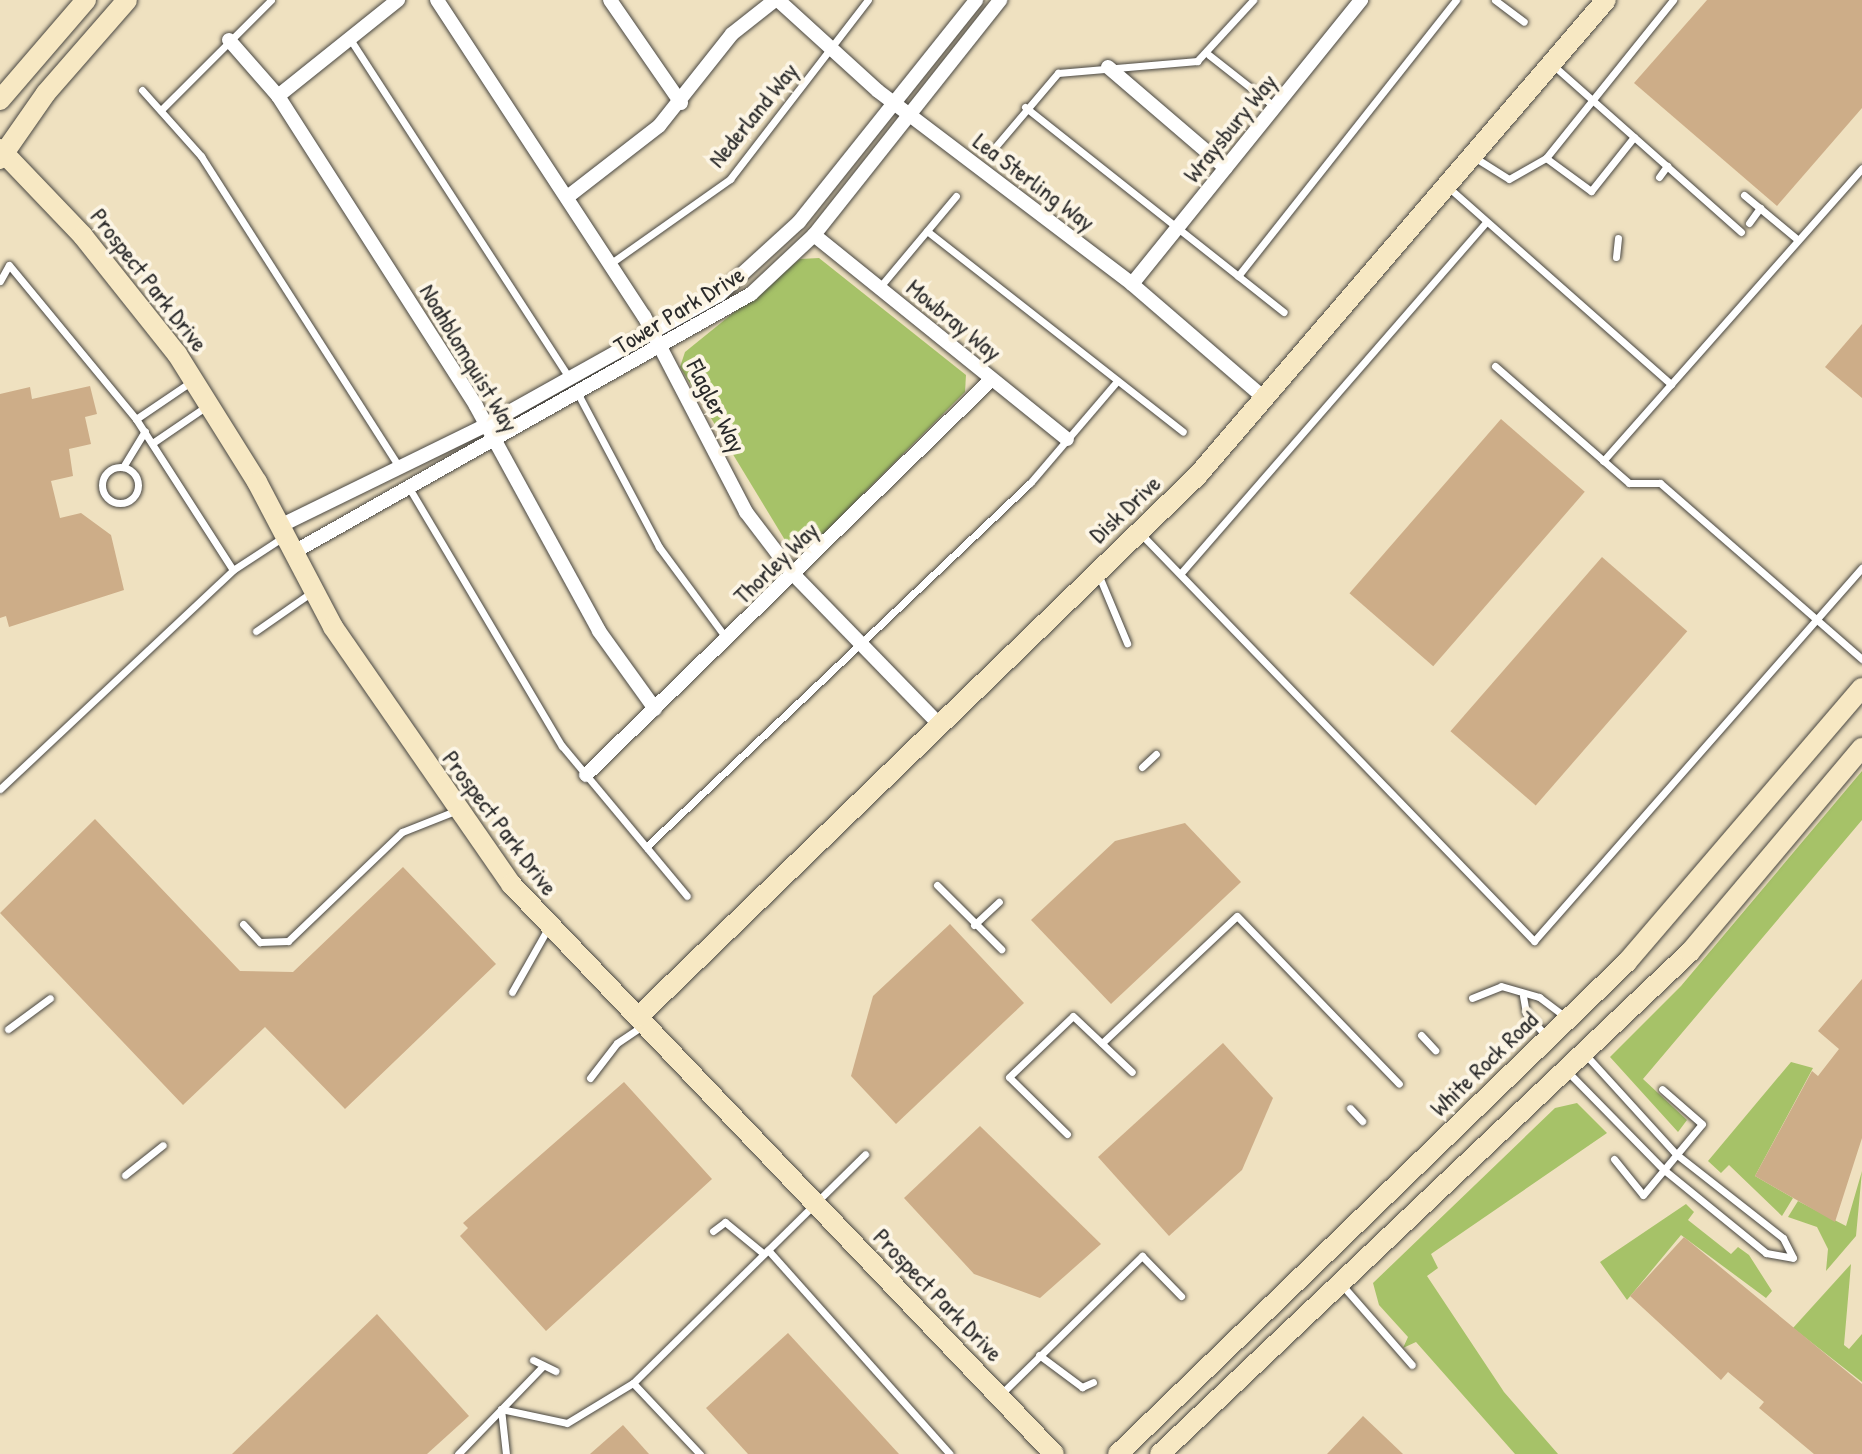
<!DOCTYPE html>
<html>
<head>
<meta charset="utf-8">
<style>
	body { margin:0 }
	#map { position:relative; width:1862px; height:1454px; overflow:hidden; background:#efe1c0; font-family:"Patrick Hand",sans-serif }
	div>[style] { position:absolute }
	.green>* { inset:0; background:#a6c268 }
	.building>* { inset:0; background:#cdad88; transform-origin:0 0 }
	.roads { filter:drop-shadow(0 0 2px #484641) drop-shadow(0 0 2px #484641) }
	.lane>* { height:7px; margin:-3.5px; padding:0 3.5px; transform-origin:3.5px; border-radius:3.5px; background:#fff }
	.lane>.ring { margin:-3.5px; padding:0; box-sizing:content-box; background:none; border:7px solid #fff; border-radius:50% }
	.street>* { height:14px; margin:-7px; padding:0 7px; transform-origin:7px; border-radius:7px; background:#fff }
	.secondary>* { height:20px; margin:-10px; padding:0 10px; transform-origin:10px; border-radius:10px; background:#f7e8c3 }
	span { translate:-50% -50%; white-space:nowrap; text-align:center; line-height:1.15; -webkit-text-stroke:8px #fcf5e5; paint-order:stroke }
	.street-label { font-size:24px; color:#2b2b2b }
</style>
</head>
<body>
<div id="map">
	<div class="green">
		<i style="clip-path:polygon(819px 258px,966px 375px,965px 392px,808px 549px,791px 550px,680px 367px,685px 352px,800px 259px)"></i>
		<i style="clip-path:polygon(1862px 771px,1862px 820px,1643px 1079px,1687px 1120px,1678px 1132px,1610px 1057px,1681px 986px)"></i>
		<i style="clip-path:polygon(1791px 1062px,1813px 1068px,1755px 1176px,1793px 1198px,1782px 1216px,1729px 1165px,1721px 1173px,1708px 1161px)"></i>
		<i style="clip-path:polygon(1577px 1103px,1607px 1133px,1431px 1254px,1438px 1268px,1427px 1276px,1504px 1392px,1558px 1454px,1515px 1454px,1416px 1342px,1403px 1348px,1408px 1337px,1379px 1305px,1373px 1283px,1555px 1108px)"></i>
		<i style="clip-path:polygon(1862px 1171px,1856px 1236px,1826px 1271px,1828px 1249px,1817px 1227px,1788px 1217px,1798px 1201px,1846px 1226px)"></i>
		<i style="clip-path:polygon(1686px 1204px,1694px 1212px,1688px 1220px,1731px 1254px,1738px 1247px,1749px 1255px,1772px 1291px,1766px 1298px,1681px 1235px,1627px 1300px,1600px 1262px)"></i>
		<i style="clip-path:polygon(1851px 1264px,1844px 1345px,1849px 1349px,1862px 1334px,1862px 1382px,1793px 1328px)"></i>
	</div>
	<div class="building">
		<i style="clip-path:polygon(1707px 0,1862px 0,1862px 108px,1777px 206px,1634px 83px)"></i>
		<i style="clip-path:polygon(1862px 324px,1862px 398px,1825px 367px)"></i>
		<i style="clip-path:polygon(90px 386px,97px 414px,85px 417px,91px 444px,69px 449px,73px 476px,51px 481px,60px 518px,81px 513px,111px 535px,124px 590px,9px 627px,6px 616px,0 618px,0 394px,30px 387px,32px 399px)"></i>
		<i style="left:1501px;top:419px;width:111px;height:231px;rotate:41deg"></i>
		<i style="left:1602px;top:557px;width:113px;height:231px;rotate:41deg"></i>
		<i style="clip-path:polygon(95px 819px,240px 971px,293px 972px,403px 867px,496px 964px,345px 1109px,265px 1027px,183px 1105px,0 913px)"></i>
		<i style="clip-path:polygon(1185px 823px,1241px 882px,1111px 1004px,1031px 920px,1115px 841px)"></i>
		<i style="clip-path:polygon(950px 924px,1024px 1003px,896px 1124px,851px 1076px,873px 996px)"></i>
		<i style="clip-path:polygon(1862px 979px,1862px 1138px,1835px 1222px,1755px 1176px,1812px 1071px,1818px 1076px,1839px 1049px,1818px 1031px)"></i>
		<i style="clip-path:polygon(1223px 1043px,1273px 1098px,1242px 1170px,1169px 1236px,1098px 1157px)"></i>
		<i style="clip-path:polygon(624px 1082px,712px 1179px,546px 1331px,460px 1236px,468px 1228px,463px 1223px)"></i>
		<i style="clip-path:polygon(980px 1126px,1101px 1244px,1040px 1298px,974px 1274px,904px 1198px)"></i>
		<i style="clip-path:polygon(1684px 1237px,1862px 1384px,1862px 1454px,1814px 1454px,1759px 1408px,1764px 1402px,1728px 1372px,1721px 1380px,1630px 1296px)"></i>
		<i style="clip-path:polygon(377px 1314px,469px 1416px,427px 1454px,232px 1454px)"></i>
		<i style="clip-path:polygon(788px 1333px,899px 1454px,748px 1454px,706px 1408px)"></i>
		<i style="clip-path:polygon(1363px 1416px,1403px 1454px,1327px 1454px)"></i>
		<i style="clip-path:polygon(623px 1425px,649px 1454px,590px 1454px)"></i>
	</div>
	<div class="roads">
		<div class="lane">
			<i style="left:1495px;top:0;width:36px;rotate:37deg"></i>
			<i style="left:350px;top:39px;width:404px;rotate:57.1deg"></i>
			<i style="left:1209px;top:55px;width:84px;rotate:38.2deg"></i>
			<i style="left:1554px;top:66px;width:250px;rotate:41.6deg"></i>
			<i style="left:142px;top:90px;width:89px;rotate:48.2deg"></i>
			<i style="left:201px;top:156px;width:369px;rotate:57.5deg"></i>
			<i style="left:1025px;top:107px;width:330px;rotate:38.4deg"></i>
			<i style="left:162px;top:109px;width:154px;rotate:-45deg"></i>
			<i style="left:996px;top:146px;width:96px;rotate:-49.7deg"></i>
			<i style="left:1058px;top:73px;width:140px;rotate:-4.9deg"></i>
			<i style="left:1197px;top:61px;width:83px;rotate:-47.4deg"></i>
			<i style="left:1474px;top:157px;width:41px;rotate:32.2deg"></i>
			<i style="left:1509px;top:179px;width:43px;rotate:-29.6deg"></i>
			<i style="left:1546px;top:158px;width:203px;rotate:-51.2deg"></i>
			<i style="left:1546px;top:158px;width:56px;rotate:36.3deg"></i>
			<i style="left:1591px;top:191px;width:69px;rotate:-51.5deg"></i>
			<i style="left:1659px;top:177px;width:14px;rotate:-54deg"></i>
			<i style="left:1448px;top:187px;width:298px;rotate:41.5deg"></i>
			<i style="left:1744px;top:195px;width:70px;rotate:39.8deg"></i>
			<i style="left:1749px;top:223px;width:19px;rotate:-54deg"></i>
			<i style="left:927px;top:231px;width:325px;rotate:38.1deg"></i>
			<i style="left:1616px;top:257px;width:19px;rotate:-84deg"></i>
			<i style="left:611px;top:263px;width:146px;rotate:-35.2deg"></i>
			<i style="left:730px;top:179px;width:226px;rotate:-52.4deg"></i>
			<i style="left:1238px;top:276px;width:352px;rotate:-51.7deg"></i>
			<i style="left:0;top:281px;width:18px;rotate:-61deg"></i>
			<i style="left:9px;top:265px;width:200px;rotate:50.5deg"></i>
			<i style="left:136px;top:419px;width:179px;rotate:57.3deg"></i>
			<i style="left:879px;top:288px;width:120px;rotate:-50.1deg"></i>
			<i style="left:1495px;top:366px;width:178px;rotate:41.1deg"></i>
			<i style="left:1629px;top:483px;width:31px"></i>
			<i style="left:1660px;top:483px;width:268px;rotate:41.1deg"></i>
			<i style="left:578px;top:394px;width:173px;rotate:62.1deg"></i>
			<i style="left:659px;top:547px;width:113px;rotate:53.6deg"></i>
			<i style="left:136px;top:419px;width:68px;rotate:-34.2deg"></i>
			<i style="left:154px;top:442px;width:65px;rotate:-34.4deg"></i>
			<i style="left:1603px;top:461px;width:391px;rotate:-48.5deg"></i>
			<i style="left:123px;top:467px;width:42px;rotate:-58.6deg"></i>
			<i class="ring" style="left:102px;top:467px;width:29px;height:29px"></i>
			<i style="left:408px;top:486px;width:302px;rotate:59.4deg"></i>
			<i style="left:562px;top:746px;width:195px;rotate:50.2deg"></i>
			<i style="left:1141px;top:534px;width:566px;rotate:46deg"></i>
			<i style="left:1534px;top:941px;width:497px;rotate:-48.7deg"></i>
			<i style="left:1181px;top:573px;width:464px;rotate:-49deg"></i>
			<i style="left:1099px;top:576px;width:73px;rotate:67.3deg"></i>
			<i style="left:256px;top:631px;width:68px;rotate:-34.9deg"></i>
			<i style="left:1142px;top:767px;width:19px;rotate:-43deg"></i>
			<i style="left:0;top:789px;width:320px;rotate:-43.2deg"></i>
			<i style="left:233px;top:570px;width:62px;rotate:-33.2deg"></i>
			<i style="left:646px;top:847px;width:529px;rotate:-43.47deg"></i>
			<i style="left:1030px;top:483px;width:134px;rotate:-49.5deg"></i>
			<i style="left:937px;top:885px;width:91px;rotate:45deg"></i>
			<i style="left:243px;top:924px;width:25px;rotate:47deg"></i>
			<i style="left:260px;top:942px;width:28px;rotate:-2deg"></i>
			<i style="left:288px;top:941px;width:158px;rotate:-43.7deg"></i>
			<i style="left:402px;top:832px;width:57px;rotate:-21.6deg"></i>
			<i style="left:974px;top:925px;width:34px;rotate:-43deg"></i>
			<i style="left:512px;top:992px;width:73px;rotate:-60.6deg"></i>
			<i style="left:1523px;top:996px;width:17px;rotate:80deg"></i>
			<i style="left:1526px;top:1013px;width:32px;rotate:49deg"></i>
			<i style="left:1472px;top:998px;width:31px;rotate:-22deg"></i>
			<i style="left:1501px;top:986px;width:40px;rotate:16deg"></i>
			<i style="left:1539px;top:997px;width:34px;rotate:37deg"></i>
			<i style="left:8px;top:1029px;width:52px;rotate:-36.4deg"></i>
			<i style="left:1421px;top:1035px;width:21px;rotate:47deg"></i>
			<i style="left:1102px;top:1043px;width:185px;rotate:-43.3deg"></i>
			<i style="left:1237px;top:916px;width:233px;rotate:46deg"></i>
			<i style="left:1585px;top:1054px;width:135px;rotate:47.7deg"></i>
			<i style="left:1676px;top:1154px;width:136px;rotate:38.1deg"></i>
			<i style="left:1783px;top:1238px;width:22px;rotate:63deg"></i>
			<i style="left:1566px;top:1070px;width:139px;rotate:45.6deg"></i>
			<i style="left:1663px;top:1169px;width:133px;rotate:39.2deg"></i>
			<i style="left:1766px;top:1253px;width:27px;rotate:10deg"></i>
			<i style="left:590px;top:1078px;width:44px;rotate:-52.4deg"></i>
			<i style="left:617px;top:1043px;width:32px;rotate:-34deg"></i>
			<i style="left:1350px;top:1108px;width:18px;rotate:47deg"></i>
			<i style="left:1067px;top:1134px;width:81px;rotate:-135.5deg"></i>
			<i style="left:1009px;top:1077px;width:88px;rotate:-43.6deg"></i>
			<i style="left:1073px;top:1016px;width:81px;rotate:43.5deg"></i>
			<i style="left:1614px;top:1159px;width:46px;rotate:51.1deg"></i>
			<i style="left:1643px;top:1195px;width:92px;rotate:-50.3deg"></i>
			<i style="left:1702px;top:1124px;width:53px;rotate:-138.8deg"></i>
			<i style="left:125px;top:1175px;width:48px;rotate:-38.3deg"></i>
			<i style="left:713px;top:1231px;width:15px;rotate:-37deg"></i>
			<i style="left:725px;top:1222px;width:50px;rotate:39.4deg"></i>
			<i style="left:768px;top:1250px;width:273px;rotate:48.3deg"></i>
			<i style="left:1342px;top:1285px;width:106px;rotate:48.8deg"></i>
			<i style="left:1039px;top:1355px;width:54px;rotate:36.7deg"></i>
			<i style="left:1082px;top:1387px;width:12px;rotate:-24deg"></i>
			<i style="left:533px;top:1360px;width:25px;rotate:26deg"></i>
			<i style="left:633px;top:1383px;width:98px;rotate:46.7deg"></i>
			<i style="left:1000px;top:1395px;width:199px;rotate:-44.4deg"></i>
			<i style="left:1142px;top:1256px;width:56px;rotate:45.7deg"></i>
			<i style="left:501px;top:1409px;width:67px;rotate:12deg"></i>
			<i style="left:567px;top:1423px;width:77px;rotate:-31.2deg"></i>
			<i style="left:633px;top:1383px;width:326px;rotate:-44.6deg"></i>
			<i style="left:501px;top:1409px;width:45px;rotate:83.7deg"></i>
			<i style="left:458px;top:1454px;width:120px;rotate:-46deg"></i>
		</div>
		<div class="street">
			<i style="left:437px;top:0;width:378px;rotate:56.8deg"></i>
			<i style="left:644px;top:316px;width:221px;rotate:62.5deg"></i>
			<i style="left:746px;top:512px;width:79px;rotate:52.7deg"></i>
			<i style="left:794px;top:575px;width:208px;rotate:45.8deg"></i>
			<i style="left:610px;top:0;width:125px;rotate:55.4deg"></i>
			<i style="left:778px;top:0;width:135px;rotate:42.3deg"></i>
			<i style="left:878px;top:91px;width:319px;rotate:37.2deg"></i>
			<i style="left:1132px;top:284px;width:174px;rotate:40.8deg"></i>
			<i style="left:229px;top:40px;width:74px;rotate:48.8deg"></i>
			<i style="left:278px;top:96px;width:368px;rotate:57.4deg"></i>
			<i style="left:476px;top:406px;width:256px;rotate:61.3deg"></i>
			<i style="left:599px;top:631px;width:96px;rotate:54.3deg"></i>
			<i style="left:1108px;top:67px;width:155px;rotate:40.6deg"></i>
			<i style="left:278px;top:96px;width:154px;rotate:-38.7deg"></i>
			<i style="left:570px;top:195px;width:113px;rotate:-37.8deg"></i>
			<i style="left:659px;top:126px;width:117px;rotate:-51.6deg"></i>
			<i style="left:732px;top:34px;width:55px;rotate:-38.3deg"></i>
			<i style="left:814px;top:235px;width:325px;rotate:38.9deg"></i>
			<i style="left:1132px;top:284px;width:365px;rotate:-51.1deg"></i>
			<i style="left:280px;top:526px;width:229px;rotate:-26.1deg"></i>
			<i style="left:486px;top:425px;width:267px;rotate:-29.2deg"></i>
			<i style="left:719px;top:295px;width:108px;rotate:-42.4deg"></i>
			<i style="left:799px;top:222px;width:284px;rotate:-51.4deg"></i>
			<i style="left:294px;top:552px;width:525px;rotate:-29.45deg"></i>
			<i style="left:751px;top:294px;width:86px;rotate:-43.1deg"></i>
			<i style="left:814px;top:235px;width:300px;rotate:-51.6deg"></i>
			<i style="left:586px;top:775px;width:567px;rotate:-44.29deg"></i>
		</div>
		<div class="secondary">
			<i style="left:0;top:100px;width:132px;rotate:-49.3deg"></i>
			<i style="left:0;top:149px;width:120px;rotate:46.3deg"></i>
			<i style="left:83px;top:236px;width:151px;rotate:51.5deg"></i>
			<i style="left:177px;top:354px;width:151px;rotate:58deg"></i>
			<i style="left:257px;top:482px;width:164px;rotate:62.3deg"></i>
			<i style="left:333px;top:627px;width:313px;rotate:55.3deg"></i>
			<i style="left:511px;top:884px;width:787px;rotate:46.39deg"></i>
			<i style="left:0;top:159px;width:80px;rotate:-55.1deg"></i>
			<i style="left:46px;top:93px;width:123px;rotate:-48.9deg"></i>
			<i style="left:638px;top:1017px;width:779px;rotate:-44.06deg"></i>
			<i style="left:1198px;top:475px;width:626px;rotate:-49.34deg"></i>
			<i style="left:1118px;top:1454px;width:708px;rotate:-44.03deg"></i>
			<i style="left:1627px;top:962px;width:361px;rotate:-49.4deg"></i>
			<i style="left:1160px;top:1454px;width:730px;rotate:-43.45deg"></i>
			<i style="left:1690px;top:952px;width:267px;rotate:-49.9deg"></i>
		</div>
	</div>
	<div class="street-label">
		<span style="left:753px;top:115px;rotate:-51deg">Nederland Way</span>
		<span style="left:1230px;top:128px;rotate:-51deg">Wraysbury Way</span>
		<span style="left:1034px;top:182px;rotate:37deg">Lea Sterling Way</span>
		<span style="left:149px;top:280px;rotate:52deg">Prospect Park Drive</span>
		<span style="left:679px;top:310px;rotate:-31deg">Tower Park Drive</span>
		<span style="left:954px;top:320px;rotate:39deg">Mowbray Way</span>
		<span style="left:469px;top:358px;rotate:59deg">Noahblomquist Way</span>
		<span style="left:716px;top:406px;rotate:63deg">Flagler Way</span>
		<span style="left:1125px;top:509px;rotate:-43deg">Disk Drive</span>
		<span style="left:776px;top:563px;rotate:-44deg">Thorley Way</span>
		<span style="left:500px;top:823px;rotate:53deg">Prospect Park Drive</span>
		<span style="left:1484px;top:1064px;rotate:-44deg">White Rock Road</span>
		<span style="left:938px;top:1295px;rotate:46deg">Prospect Park Drive</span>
	</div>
</div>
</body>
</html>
